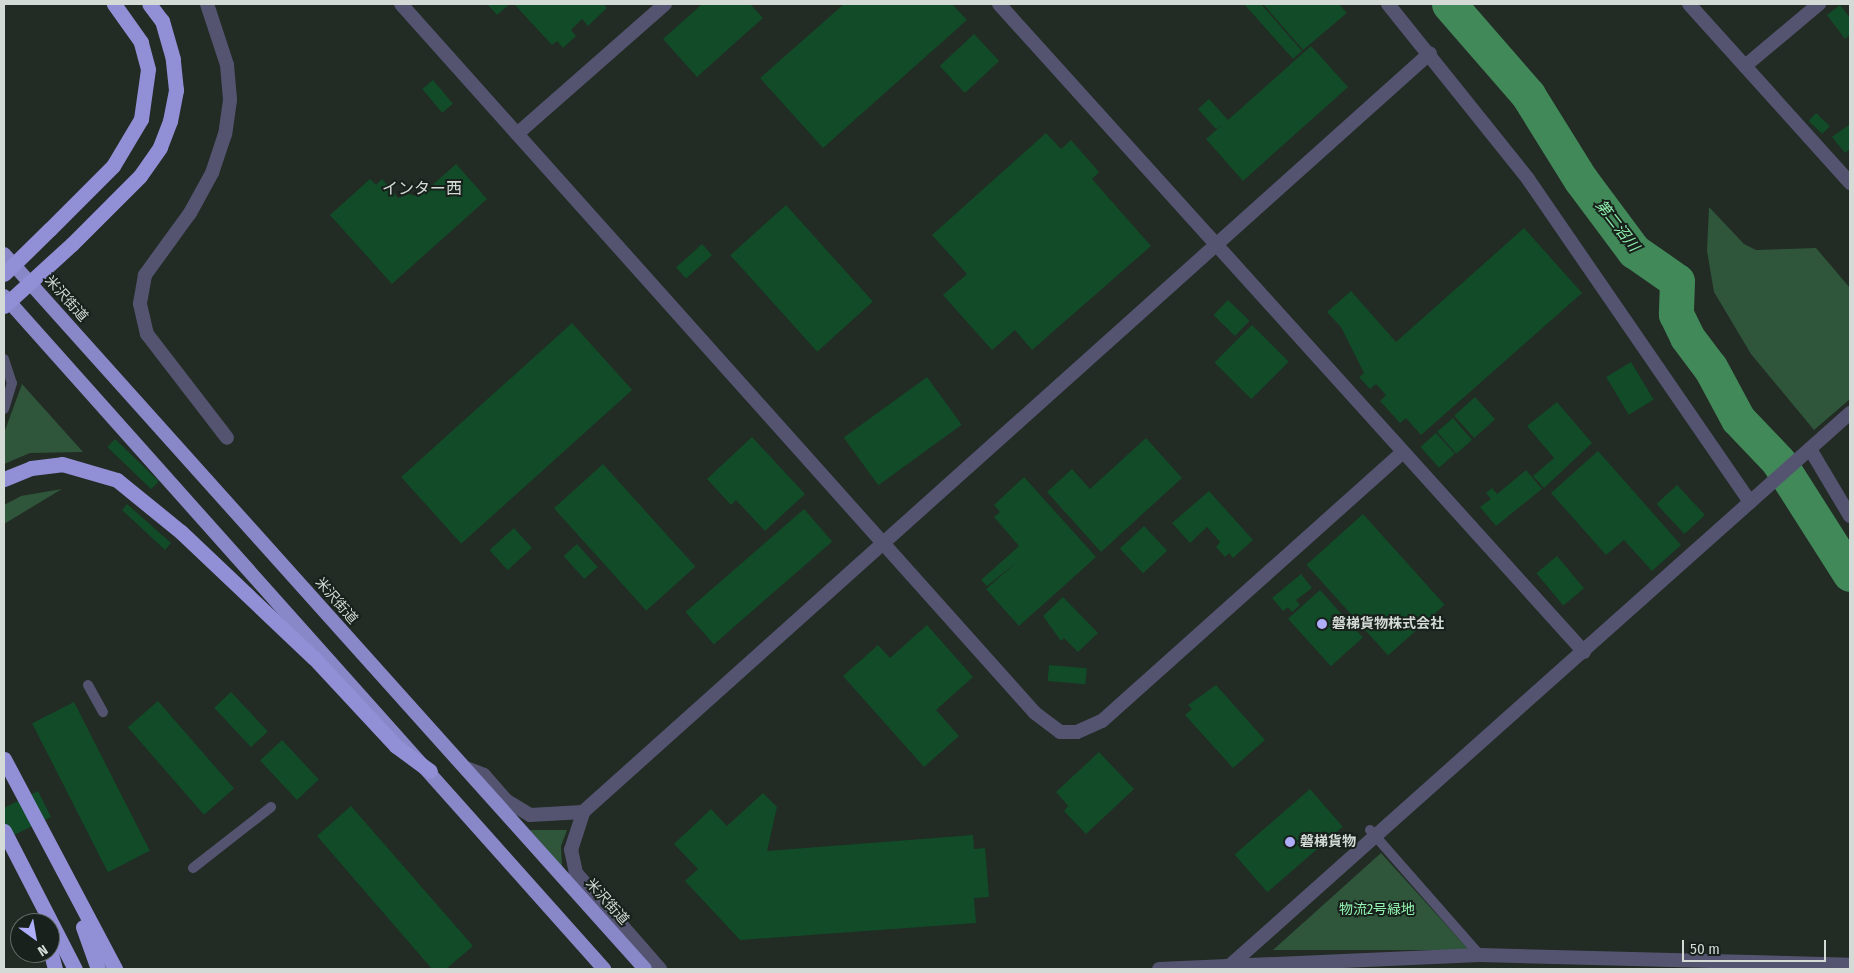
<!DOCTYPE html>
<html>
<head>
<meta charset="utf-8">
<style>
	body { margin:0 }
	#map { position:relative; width:1854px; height:973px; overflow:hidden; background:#222b24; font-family:"Fira Sans Condensed","Noto Sans JP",sans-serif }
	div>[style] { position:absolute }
	.green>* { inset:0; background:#2f563b }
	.river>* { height:35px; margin:-17.5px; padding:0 17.5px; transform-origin:17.5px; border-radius:17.5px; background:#418959 }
	.building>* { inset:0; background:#114b28; transform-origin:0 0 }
	.service>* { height:10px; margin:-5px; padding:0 5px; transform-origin:5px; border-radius:5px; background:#545471 }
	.minor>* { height:14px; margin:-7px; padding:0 7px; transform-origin:7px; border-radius:7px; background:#545471 }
	.trunk>* { height:14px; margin:-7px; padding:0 7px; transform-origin:7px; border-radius:7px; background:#8887c8 }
	.motorway>* { height:15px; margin:-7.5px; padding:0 7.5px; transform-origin:7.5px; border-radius:7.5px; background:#918fd6 }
	.motorway-bridge>* { height:15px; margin:-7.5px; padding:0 7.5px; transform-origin:7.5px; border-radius:7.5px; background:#918fd6 }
	.dots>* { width:14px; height:14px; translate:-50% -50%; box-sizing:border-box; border:2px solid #18211b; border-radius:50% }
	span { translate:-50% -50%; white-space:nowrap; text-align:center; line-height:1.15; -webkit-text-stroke:4px #18211b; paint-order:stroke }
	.street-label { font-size:14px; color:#d4dad5 }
	.poi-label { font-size:14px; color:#d4dad5; font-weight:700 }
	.left { translate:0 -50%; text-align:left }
	.park-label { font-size:14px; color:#92f5b1 }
	.water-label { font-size:15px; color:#8ff2ae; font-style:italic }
	.quarter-label { font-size:16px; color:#d4dad5 }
	.frame { position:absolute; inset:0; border:5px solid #d4dad5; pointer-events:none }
	.north { position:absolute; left:10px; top:913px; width:50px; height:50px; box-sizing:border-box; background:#18211b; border:1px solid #636b65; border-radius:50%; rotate:148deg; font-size:14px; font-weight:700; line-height:20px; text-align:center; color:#d4dad5 }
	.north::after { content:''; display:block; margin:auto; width:18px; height:22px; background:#afaefa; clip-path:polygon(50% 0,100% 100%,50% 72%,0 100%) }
	.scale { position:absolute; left:1682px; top:940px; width:144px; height:22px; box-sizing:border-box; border:2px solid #d4dad5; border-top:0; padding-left:6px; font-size:15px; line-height:18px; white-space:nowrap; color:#d4dad5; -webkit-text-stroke:4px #18211b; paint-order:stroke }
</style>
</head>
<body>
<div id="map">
	<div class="green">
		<i style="clip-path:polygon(1709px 207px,1744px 244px,1756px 250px,1816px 248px,1850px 288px,1850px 399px,1814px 430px,1751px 354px,1714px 292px,1707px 251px)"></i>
		<i style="clip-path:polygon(22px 384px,83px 452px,30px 453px,4px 464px,4px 433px)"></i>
		<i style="clip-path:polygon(62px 489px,4px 524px,4px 505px,21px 496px)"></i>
		<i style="clip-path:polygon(530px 830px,567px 830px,561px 846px,562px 867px)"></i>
		<i style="clip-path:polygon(1381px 853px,1469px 950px,1273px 950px)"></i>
	</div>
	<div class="river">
		<i style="left:1449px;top:4px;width:121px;rotate:49deg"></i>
		<i style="left:1528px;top:95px;width:100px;rotate:58.1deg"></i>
		<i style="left:1581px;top:180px;width:89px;rotate:53.3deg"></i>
		<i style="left:1634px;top:251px;width:52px;rotate:34.9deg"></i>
		<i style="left:1677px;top:281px;width:33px;rotate:92deg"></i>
		<i style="left:1676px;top:314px;width:25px;rotate:64deg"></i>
		<i style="left:1687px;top:337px;width:38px;rotate:53deg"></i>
		<i style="left:1710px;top:367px;width:59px;rotate:61.7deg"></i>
		<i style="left:1738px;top:419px;width:58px;rotate:46.4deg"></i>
		<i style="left:1778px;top:461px;width:134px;rotate:57.5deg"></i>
	</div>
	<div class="building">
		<i style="clip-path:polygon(487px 4px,510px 4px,497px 15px)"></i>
		<i style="clip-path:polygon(514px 4px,603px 4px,607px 8px,588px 26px,582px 19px,571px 30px,576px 36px,563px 48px,557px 41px,552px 45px)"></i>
		<i style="clip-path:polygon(702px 4px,750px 4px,763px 18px,697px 77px,663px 39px)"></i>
		<i style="clip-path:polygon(844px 4px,952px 4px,967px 20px,823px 148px,760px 78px)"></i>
		<i style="clip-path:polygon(1244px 4px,1261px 4px,1302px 51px,1293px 59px)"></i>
		<i style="clip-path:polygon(1263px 4px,1339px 4px,1347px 13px,1303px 50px)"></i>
		<i style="clip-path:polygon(1840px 5px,1850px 18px,1850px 35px,1845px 39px,1827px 15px)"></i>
		<i style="left:974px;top:34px;width:37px;height:47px;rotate:47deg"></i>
		<i style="clip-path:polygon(1311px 46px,1348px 87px,1243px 181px,1206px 139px,1222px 125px,1216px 129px,1198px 109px,1209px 99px,1228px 120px)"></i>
		<i style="left:433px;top:80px;width:31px;height:14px;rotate:50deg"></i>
		<i style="left:1816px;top:113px;width:19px;height:11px;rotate:43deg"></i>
		<i style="clip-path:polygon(1850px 124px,1850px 149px,1845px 153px,1832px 137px)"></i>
		<i style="clip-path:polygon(1046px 133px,1061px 149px,1071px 140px,1099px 172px,1092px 179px,1151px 246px,1032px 350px,1015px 330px,992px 350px,943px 295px,967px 274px,932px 235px)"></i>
		<i style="clip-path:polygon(456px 164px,487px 199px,392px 284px,330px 215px,370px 179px,376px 185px,382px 179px,398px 198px,409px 194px,419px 197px)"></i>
		<i style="left:786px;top:205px;width:130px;height:75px;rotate:48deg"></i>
		<i style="clip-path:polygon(1524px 228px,1582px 293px,1421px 435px,1406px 418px,1400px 423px,1380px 401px,1386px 395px,1376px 384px,1370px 389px,1359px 377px,1364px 373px,1341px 327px,1327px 312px,1351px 291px,1396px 342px)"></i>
		<i style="left:702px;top:244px;width:15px;height:35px;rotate:48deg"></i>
		<i style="left:1228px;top:300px;width:30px;height:21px;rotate:44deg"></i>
		<i style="left:572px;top:323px;width:90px;height:230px;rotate:48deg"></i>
		<i style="left:1252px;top:325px;width:52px;height:53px;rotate:45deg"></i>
		<i style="left:1631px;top:362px;width:44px;height:29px;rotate:59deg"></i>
		<i style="left:927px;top:377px;width:59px;height:103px;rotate:54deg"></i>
		<i style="left:1475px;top:397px;width:30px;height:28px;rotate:48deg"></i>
		<i style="clip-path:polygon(1557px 402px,1592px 443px,1544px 488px,1533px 476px,1554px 458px,1527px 426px)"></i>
		<i style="left:1453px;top:418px;width:29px;height:21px;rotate:49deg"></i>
		<i style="left:1436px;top:433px;width:28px;height:21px;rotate:48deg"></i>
		<i style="clip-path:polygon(752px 437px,805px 494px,765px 531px,736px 500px,731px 505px,707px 479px)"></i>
		<i style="clip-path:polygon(1146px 438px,1182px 478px,1101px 552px,1047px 492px,1072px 469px,1090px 489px)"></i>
		<i style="left:115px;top:439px;width:61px;height:11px;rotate:44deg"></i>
		<i style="clip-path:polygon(1598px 451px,1681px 545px,1652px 571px,1624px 540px,1606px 555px,1551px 493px)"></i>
		<i style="left:603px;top:464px;width:138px;height:66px;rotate:48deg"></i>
		<i style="clip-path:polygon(1526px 470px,1542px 489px,1496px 526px,1480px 507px,1491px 499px,1486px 493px,1492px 488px,1497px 494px)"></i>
		<i style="clip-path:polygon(1024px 477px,1096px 557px,1019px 626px,986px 589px,1017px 562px,987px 586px,981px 580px,1019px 546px,994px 517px,1000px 512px,994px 505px)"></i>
		<i style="left:1677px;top:485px;width:41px;height:28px;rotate:47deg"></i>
		<i style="clip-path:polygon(1209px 491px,1253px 540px,1233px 558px,1229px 553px,1225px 557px,1216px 547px,1220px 542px,1207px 527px,1190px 543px,1172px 523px)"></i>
		<i style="clip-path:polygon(127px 504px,171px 543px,165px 550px,122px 510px)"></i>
		<i style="left:804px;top:509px;width:43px;height:157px;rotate:49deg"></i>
		<i style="left:1363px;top:514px;width:122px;height:76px;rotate:48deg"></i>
		<i style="left:1144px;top:526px;width:34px;height:33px;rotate:47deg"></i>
		<i style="left:514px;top:528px;width:27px;height:33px;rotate:48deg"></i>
		<i style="left:577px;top:544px;width:31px;height:18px;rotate:48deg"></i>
		<i style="left:1557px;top:556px;width:42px;height:27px;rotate:50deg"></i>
		<i style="clip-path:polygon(1301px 574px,1312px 588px,1296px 600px,1300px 605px,1292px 612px,1288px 607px,1283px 611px,1272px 598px)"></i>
		<i style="left:1320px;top:590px;width:64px;height:43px;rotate:48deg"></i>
		<i style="clip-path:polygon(1063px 597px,1098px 633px,1078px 652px,1064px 638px,1061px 641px,1043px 616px)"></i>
		<i style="clip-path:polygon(927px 625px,973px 677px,936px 710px,959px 736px,924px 767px,843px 676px,878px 645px,890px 658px)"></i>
		<i style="left:1049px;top:665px;width:38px;height:16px;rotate:5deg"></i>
		<i style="clip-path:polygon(1216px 685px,1265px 740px,1233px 768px,1185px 715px,1192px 709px,1188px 705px)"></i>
		<i style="left:231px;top:692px;width:54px;height:23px;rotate:47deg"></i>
		<i style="left:158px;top:701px;width:116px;height:40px;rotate:49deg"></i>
		<i style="left:74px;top:702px;width:167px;height:47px;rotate:63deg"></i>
		<i style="left:282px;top:740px;width:54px;height:30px;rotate:47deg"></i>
		<i style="clip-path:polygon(1099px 752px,1134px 789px,1086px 834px,1064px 811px,1068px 806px,1056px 792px)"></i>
		<i style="left:1310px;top:789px;width:50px;height:100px;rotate:49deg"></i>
		<i style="clip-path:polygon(38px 791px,51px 817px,4px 840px,4px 808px)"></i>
		<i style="clip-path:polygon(763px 793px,777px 807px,767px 851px,973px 835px,974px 849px,985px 848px,989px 897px,974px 898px,976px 923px,740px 940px,685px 881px,698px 869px,674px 844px,711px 809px,727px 826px)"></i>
		<i style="clip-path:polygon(351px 806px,473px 946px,446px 969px,432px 969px,317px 836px)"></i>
	</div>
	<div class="service">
		<i style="left:4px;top:359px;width:25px;rotate:72deg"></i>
		<i style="left:12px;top:383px;width:27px;rotate:107deg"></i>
		<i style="left:88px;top:685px;width:31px;rotate:61deg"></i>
		<i style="left:1370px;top:830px;width:167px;rotate:48.7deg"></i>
		<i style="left:193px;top:868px;width:99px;rotate:-38deg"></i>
	</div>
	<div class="minor">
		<i style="left:207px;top:4px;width:64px;rotate:71.8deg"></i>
		<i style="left:227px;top:65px;width:35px;rotate:85deg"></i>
		<i style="left:230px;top:100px;width:34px;rotate:98deg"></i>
		<i style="left:225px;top:134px;width:41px;rotate:108.4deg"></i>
		<i style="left:212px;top:173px;width:46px;rotate:118.8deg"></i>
		<i style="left:190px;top:213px;width:77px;rotate:126deg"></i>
		<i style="left:145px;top:275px;width:29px;rotate:100deg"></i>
		<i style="left:140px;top:304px;width:31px;rotate:77deg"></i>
		<i style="left:147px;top:334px;width:131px;rotate:52.4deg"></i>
		<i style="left:401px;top:4px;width:951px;rotate:48.2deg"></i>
		<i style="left:1035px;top:713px;width:31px;rotate:37deg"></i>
		<i style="left:1060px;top:732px;width:17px"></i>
		<i style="left:1077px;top:732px;width:27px;rotate:-24deg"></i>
		<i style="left:1102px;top:721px;width:401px;rotate:-41.8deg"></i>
		<i style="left:999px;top:4px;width:873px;rotate:47.92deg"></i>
		<i style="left:1388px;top:4px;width:224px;rotate:51.3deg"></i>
		<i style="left:1528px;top:179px;width:392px;rotate:55.5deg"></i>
		<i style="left:1689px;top:4px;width:241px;rotate:48deg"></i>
		<i style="left:1745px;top:66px;width:97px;rotate:-40deg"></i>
		<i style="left:517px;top:134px;width:197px;rotate:-41.3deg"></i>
		<i style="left:1810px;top:449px;width:78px;rotate:59.2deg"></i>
		<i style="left:466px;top:768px;width:19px;rotate:21deg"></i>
		<i style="left:484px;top:775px;width:35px;rotate:49deg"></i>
		<i style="left:507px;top:801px;width:27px;rotate:31deg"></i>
		<i style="left:530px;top:815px;width:53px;rotate:-3.2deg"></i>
		<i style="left:660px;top:969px;width:128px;rotate:-131.2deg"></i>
		<i style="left:576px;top:873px;width:24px;rotate:-102deg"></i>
		<i style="left:571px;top:850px;width:40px;rotate:-72deg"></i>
		<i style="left:583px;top:812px;width:1137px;rotate:-41.86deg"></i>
		<i style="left:1159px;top:969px;width:321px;rotate:-2.5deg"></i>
		<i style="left:1480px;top:955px;width:370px;rotate:1.5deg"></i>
		<i style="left:1226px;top:969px;width:836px;rotate:-41.7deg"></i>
	</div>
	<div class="trunk">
		<i style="left:4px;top:254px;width:960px;rotate:48.12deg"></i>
		<i style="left:4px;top:296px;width:902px;rotate:48.28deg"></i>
	</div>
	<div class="motorway">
		<i style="left:50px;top:229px;width:89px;rotate:-45deg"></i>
		<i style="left:113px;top:166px;width:55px;rotate:-59.2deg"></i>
		<i style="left:141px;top:119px;width:50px;rotate:-82deg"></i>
		<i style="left:148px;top:69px;width:28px;rotate:-105deg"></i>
		<i style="left:141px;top:42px;width:47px;rotate:-125.4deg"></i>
		<i style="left:72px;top:244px;width:96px;rotate:-45deg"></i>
		<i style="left:140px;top:176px;width:35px;rotate:-55deg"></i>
		<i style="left:160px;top:147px;width:28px;rotate:-69deg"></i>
		<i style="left:170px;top:121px;width:32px;rotate:-79deg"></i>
		<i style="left:176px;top:90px;width:31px;rotate:-96deg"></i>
		<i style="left:173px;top:59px;width:40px;rotate:-106deg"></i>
		<i style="left:162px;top:21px;width:21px;rotate:-127deg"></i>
		<i style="left:4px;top:479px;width:29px;rotate:-22deg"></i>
		<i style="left:31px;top:468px;width:31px;rotate:-7deg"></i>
		<i style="left:62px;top:464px;width:57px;rotate:16.2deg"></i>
		<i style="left:117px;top:480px;width:82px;rotate:39.1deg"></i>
		<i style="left:181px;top:532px;width:183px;rotate:43.5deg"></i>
		<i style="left:314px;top:658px;width:120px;rotate:47deg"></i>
		<i style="left:396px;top:746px;width:42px;rotate:36.3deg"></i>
		<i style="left:4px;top:759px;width:238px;rotate:62.1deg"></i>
		<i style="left:4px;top:831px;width:155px;rotate:62.8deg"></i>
		<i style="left:83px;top:927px;width:45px;rotate:70.3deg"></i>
		<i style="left:50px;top:950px;width:20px;rotate:75deg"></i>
	</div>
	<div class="motorway-bridge">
		<i style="left:4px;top:274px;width:64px;rotate:-44.4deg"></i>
		<i style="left:4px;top:306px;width:92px;rotate:-42.4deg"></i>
	</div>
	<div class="dots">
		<i style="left:1322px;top:624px;background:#afaefa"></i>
		<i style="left:1290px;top:842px;background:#afaefa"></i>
	</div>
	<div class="street-label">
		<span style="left:66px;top:299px;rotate:48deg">米沢街道</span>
		<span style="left:336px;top:601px;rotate:49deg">米沢街道</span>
		<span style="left:607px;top:902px;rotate:48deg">米沢街道</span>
	</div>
	<div class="poi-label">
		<span class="left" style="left:1332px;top:624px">磐梯貨物株式会社</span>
		<span class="left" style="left:1300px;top:842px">磐梯貨物</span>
	</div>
	<div class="park-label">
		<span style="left:1377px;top:910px">物流2号緑地</span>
	</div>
	<div class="water-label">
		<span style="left:1617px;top:226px;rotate:52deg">第二沼川</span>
	</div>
	<div class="quarter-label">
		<span style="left:422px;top:189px">インター西</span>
	</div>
	<div class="frame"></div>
	<div class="north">N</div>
	<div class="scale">50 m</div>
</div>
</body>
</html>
